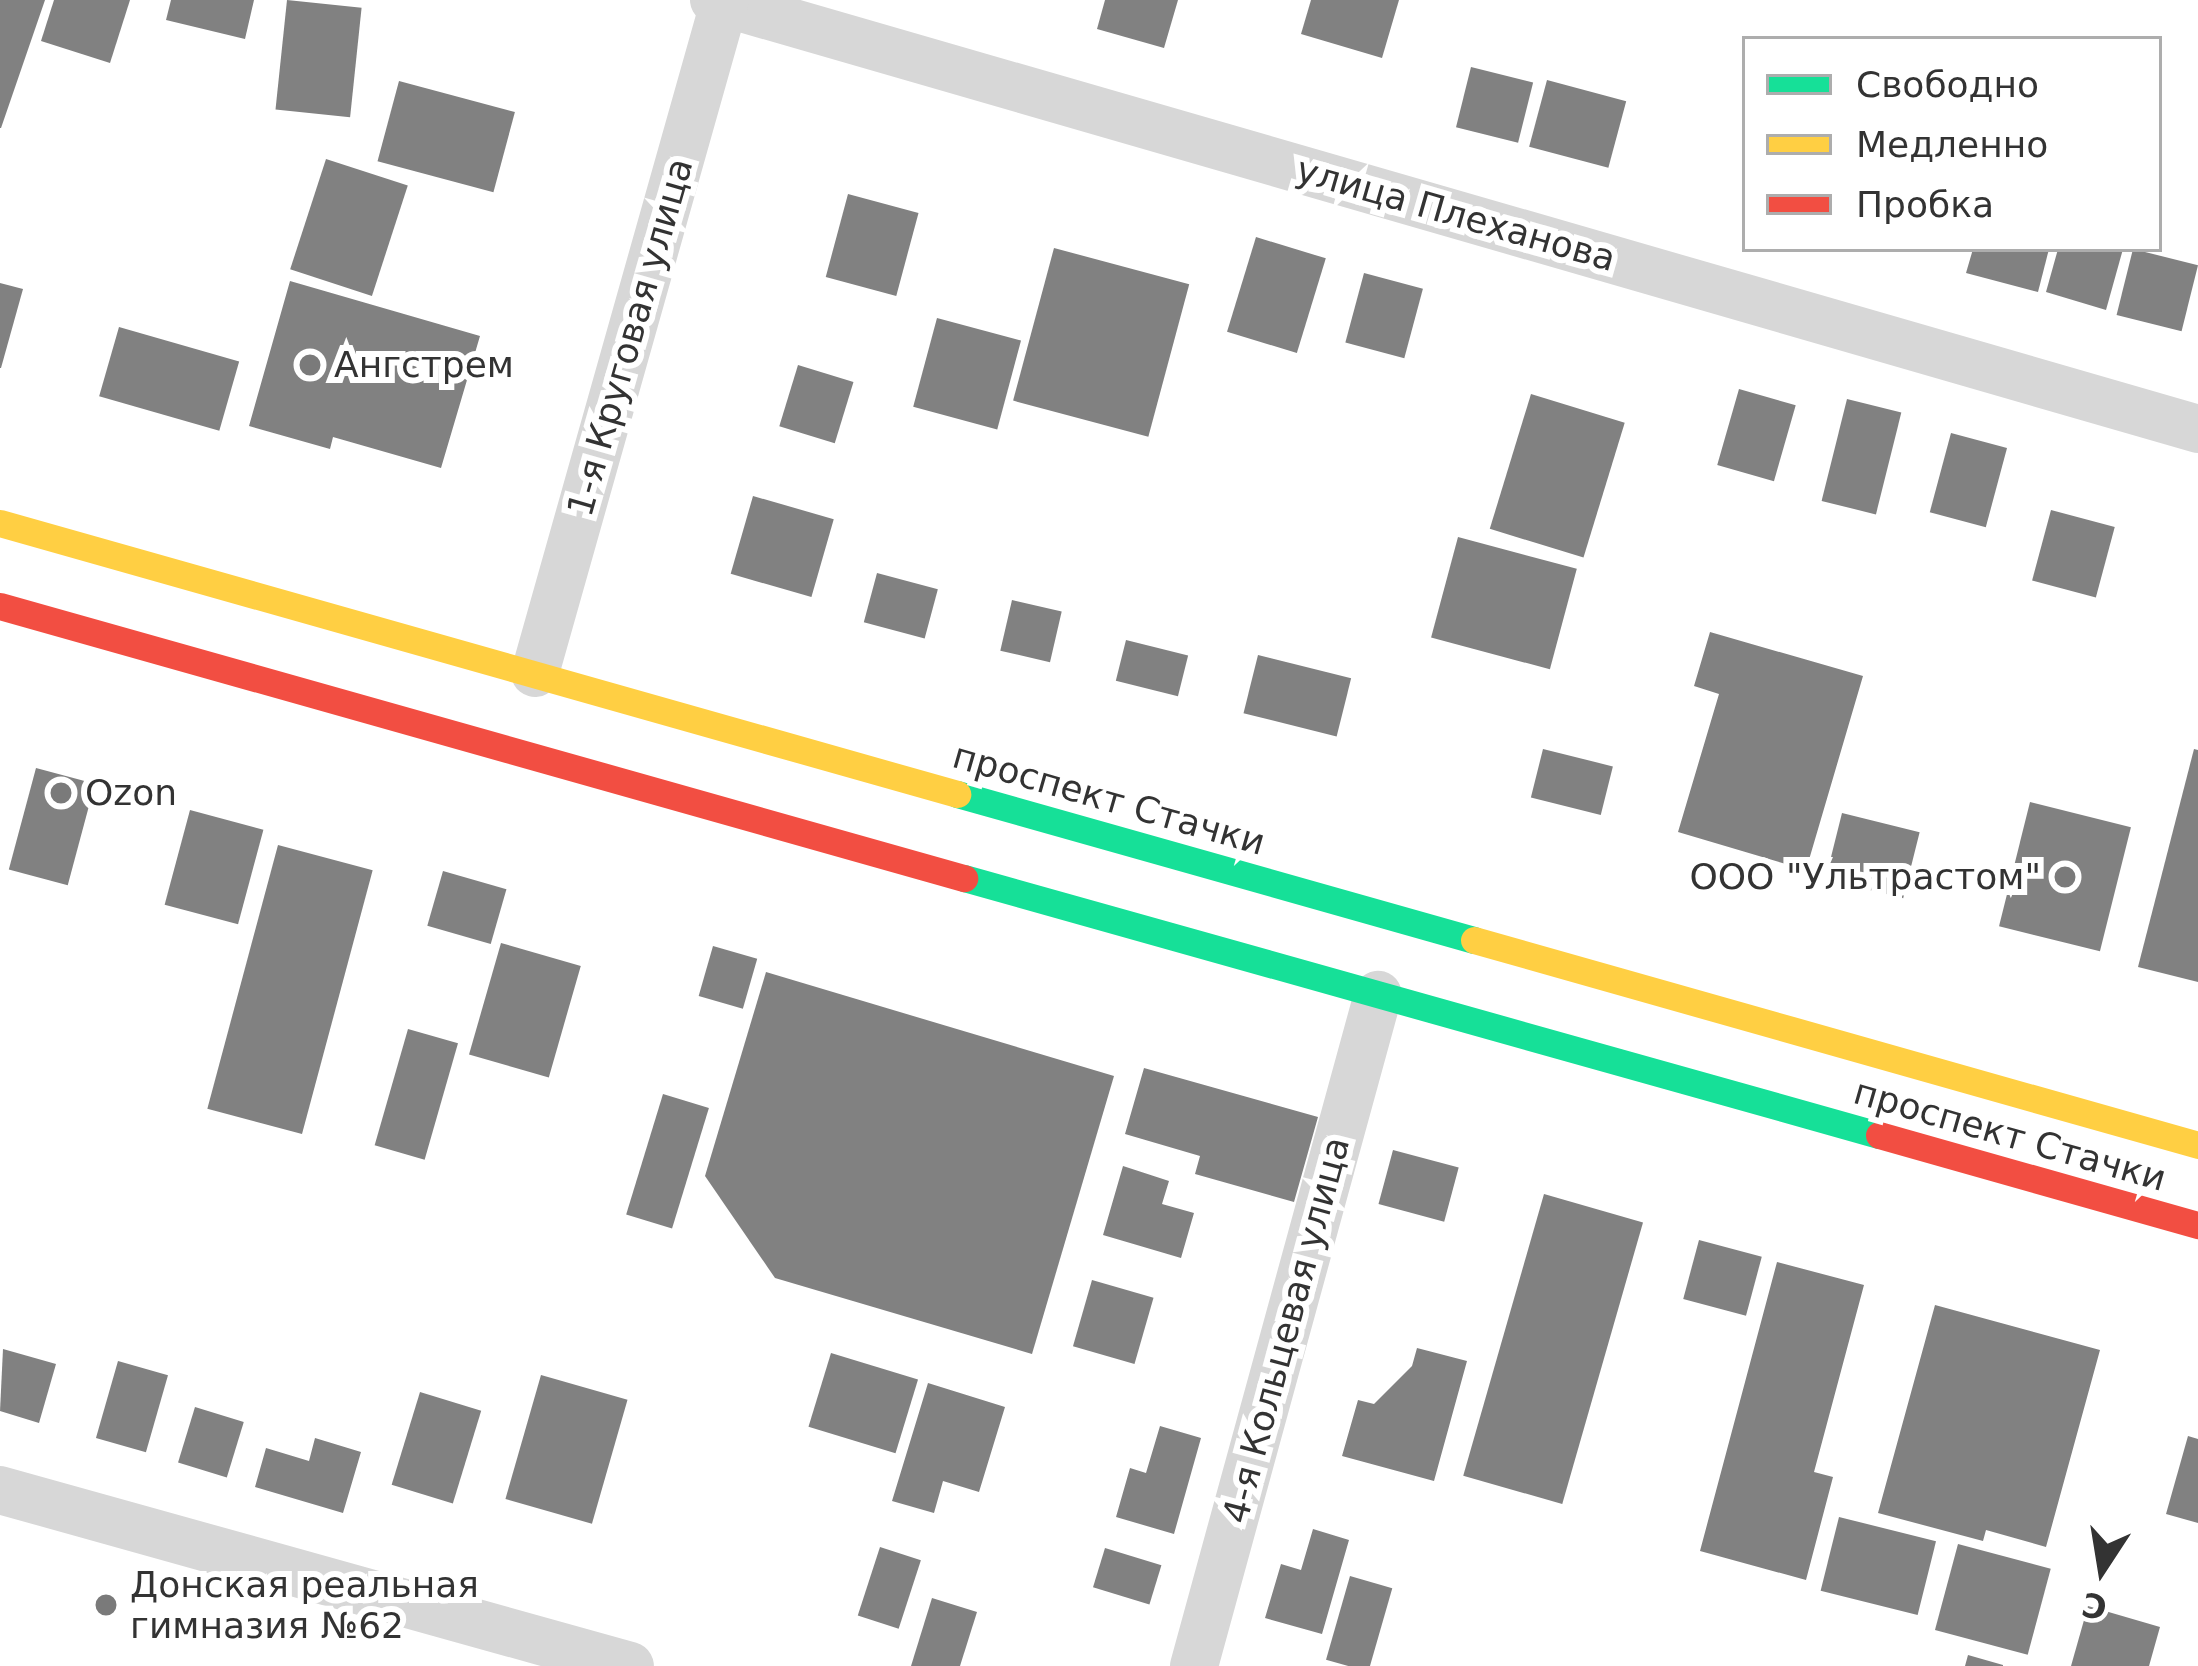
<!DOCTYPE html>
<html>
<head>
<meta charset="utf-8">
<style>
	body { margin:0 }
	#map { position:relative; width:2198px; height:1666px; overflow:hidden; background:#fff; font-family:"DejaVu Sans",sans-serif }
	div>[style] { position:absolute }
	.building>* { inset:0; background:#818181; transform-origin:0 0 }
	.street>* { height:48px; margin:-24px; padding:0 24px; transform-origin:24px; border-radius:24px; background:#d7d7d7 }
	.fast>* { height:27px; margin:-13.5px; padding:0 13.5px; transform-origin:13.5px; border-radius:13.5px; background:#16e098 }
	.slow>* { height:27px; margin:-13.5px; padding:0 13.5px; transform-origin:13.5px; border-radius:13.5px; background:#ffcf43 }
	.jam>* { height:27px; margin:-13.5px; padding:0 13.5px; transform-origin:13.5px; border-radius:13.5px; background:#f24e42 }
	.dots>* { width:33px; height:33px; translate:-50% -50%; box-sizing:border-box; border:6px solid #fff; border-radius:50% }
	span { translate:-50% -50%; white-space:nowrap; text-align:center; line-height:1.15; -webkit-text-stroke:12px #fff; paint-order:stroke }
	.street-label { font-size:36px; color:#333 }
	.poi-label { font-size:36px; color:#333 }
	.left { translate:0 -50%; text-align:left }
	.right { translate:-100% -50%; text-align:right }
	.legend { position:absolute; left:1742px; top:36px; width:420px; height:216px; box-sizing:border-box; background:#fff; border:3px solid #adadad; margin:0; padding:15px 21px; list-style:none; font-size:36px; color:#333 }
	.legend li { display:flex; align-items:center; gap:24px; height:60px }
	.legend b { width:60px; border:3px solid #adadad }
	.north { position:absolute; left:2042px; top:1510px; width:120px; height:120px; -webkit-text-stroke:9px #fff; paint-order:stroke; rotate:192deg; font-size:33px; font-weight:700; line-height:48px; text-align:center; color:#333 }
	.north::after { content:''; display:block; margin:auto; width:42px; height:54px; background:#333; clip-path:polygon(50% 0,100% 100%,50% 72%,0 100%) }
</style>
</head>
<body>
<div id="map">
	<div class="building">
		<i style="clip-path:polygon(0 0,45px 0,1px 128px,0 128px)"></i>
		<i style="clip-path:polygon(54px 0,130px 0,110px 63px,41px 41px)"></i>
		<i style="clip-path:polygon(171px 0,254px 0,245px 39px,166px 20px)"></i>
		<i style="left:287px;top:0;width:75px;height:110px;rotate:6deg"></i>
		<i style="clip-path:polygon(1105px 0,1178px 0,1164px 48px,1097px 29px)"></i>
		<i style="clip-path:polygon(1311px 0,1399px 0,1382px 58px,1301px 34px)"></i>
		<i style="left:1471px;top:67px;width:64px;height:62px;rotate:14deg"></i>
		<i style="left:1547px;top:80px;width:82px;height:69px;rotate:15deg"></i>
		<i style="left:399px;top:81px;width:120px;height:83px;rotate:15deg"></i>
		<i style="left:326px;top:159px;width:86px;height:116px;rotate:18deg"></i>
		<i style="left:848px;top:194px;width:73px;height:86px;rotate:15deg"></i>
		<i style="left:1256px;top:237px;width:73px;height:99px;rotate:17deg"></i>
		<i style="left:1054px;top:248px;width:140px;height:158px;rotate:15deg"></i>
		<i style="clip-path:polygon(1973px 249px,2049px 249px,2038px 292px,1966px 273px)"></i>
		<i style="clip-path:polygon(2058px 249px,2123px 249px,2106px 310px,2046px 292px)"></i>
		<i style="left:2133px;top:249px;width:67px;height:68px;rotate:14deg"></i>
		<i style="left:1364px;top:273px;width:61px;height:72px;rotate:15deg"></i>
		<i style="clip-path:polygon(290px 281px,480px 336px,441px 468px,333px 437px,330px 449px,249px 426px)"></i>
		<i style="clip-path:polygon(0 283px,23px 289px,1px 368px,0 368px)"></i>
		<i style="left:937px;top:318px;width:87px;height:92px;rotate:15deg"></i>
		<i style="left:119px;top:327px;width:125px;height:72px;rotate:16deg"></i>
		<i style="left:798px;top:365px;width:58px;height:64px;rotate:17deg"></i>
		<i style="left:1739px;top:389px;width:59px;height:79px;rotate:16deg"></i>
		<i style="left:1531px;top:394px;width:98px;height:141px;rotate:17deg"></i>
		<i style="left:1847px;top:399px;width:56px;height:105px;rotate:14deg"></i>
		<i style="left:1951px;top:433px;width:58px;height:82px;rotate:15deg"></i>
		<i style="left:753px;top:496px;width:84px;height:81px;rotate:16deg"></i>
		<i style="left:2051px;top:510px;width:66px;height:73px;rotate:15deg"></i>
		<i style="left:1458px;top:537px;width:123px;height:104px;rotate:15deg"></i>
		<i style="left:877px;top:573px;width:63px;height:51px;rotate:15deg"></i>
		<i style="left:1012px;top:600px;width:51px;height:52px;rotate:13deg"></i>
		<i style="clip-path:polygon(1710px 632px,1863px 676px,1806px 870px,1678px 832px,1719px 694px,1694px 686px)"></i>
		<i style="left:1126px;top:640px;width:64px;height:42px;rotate:14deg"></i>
		<i style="left:1258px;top:655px;width:96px;height:60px;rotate:14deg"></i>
		<i style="left:1543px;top:749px;width:72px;height:50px;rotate:14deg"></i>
		<i style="clip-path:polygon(2194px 749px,2198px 750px,2198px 982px,2138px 967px)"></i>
		<i style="left:36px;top:768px;width:61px;height:105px;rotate:15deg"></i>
		<i style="left:2030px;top:802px;width:104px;height:128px;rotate:14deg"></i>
		<i style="left:190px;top:810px;width:76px;height:98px;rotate:15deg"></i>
		<i style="left:1842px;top:813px;width:80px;height:68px;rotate:14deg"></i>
		<i style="left:278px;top:845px;width:98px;height:273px;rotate:15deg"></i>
		<i style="left:443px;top:871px;width:66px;height:57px;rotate:16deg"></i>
		<i style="left:501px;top:943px;width:83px;height:116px;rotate:16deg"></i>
		<i style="left:713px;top:946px;width:46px;height:52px;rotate:16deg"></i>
		<i style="clip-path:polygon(766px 972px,1114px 1076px,1032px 1354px,775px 1278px,705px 1176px)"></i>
		<i style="left:408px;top:1029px;width:52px;height:121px;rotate:16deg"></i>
		<i style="clip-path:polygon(1144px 1068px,1318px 1117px,1294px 1202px,1195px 1174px,1200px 1156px,1125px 1134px)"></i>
		<i style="left:663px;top:1094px;width:48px;height:126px;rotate:17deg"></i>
		<i style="left:1393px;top:1150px;width:68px;height:56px;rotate:15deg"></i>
		<i style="clip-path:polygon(1123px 1166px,1169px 1181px,1162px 1204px,1194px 1213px,1181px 1258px,1103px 1235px)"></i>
		<i style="left:1544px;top:1194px;width:103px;height:293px;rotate:16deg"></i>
		<i style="left:1699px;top:1240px;width:65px;height:61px;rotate:15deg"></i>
		<i style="clip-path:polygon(1777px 1262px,1864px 1285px,1814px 1472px,1833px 1477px,1806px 1580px,1700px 1551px)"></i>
		<i style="left:1092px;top:1280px;width:64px;height:69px;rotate:16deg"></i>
		<i style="clip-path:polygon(1935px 1305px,2100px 1350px,2046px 1547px,1986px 1530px,1983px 1541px,1878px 1513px)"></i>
		<i style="clip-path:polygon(1417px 1348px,1467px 1361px,1434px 1481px,1342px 1456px,1358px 1400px,1374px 1404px,1412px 1366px)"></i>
		<i style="clip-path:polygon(3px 1349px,56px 1364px,39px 1423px,0 1411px)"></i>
		<i style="left:831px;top:1353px;width:91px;height:77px;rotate:17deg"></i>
		<i style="left:118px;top:1361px;width:52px;height:80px;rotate:16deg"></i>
		<i style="left:541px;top:1375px;width:90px;height:129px;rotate:16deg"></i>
		<i style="clip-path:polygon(928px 1383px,1005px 1407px,979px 1492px,943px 1481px,934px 1513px,892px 1501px)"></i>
		<i style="left:420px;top:1392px;width:64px;height:97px;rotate:17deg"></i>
		<i style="left:195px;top:1407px;width:51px;height:58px;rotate:17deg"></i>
		<i style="clip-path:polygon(1160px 1426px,1201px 1438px,1174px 1534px,1116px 1517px,1130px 1468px,1146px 1473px)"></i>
		<i style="clip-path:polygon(2188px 1436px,2198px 1439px,2198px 1523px,2166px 1514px)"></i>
		<i style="clip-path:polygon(315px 1438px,361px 1452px,343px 1513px,255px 1487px,266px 1448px,309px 1461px)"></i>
		<i style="left:1839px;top:1517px;width:100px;height:76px;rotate:14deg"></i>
		<i style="clip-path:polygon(1313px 1529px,1349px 1540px,1322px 1634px,1265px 1618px,1281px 1564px,1301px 1570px)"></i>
		<i style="left:1958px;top:1544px;width:96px;height:89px;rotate:15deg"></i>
		<i style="left:880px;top:1547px;width:43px;height:72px;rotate:18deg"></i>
		<i style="left:1105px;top:1548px;width:59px;height:41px;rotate:17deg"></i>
		<i style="left:1350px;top:1576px;width:44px;height:87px;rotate:16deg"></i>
		<i style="clip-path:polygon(932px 1598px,977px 1612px,960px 1666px,911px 1666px)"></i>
		<i style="clip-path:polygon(2088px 1606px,2160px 1627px,2149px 1666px,2071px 1666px)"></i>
		<i style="clip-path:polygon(1968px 1655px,2003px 1665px,2003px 1666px,1965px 1666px)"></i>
	</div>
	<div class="street">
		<i style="left:714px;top:0;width:1545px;rotate:16.12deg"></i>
		<i style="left:535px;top:673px;width:699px;rotate:-74.23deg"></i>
		<i style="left:0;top:1490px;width:654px;rotate:15.61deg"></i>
		<i style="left:1194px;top:1666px;width:696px;rotate:-74.67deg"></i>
	</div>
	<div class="fast">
		<i style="left:957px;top:794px;width:537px;rotate:15.77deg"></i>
		<i style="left:964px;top:878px;width:950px;rotate:15.69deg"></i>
	</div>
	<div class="slow">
		<i style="left:0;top:523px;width:995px;rotate:15.81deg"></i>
		<i style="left:1474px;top:940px;width:752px;rotate:15.81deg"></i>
	</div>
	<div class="jam">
		<i style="left:0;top:606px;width:1002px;rotate:15.76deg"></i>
		<i style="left:1879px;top:1135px;width:331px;rotate:15.8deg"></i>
	</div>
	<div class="dots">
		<i style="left:310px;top:365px;background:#7a7a7a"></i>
		<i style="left:61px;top:793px;background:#7a7a7a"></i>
		<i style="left:2065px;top:877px;background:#7a7a7a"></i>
		<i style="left:106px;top:1605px;background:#7a7a7a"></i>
	</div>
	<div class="street-label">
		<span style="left:1456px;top:214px;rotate:16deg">улица Плеханова</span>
		<span style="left:630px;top:337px;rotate:-74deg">1-я Круговая улица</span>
		<span style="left:1109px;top:799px;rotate:16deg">проспект Стачки</span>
		<span style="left:2010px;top:1135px;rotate:16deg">проспект Стачки</span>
		<span style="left:1286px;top:1330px;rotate:-75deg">4-я Кольцевая улица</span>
	</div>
	<div class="poi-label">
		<span class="left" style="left:334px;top:365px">Ангстрем</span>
		<span class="left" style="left:85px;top:793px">Ozon</span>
		<span class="right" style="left:2041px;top:877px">ООО "Ультрастом"</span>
		<span class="left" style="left:130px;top:1605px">Донская реальная<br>гимназия №62</span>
	</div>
	<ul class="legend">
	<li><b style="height:15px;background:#16e098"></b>Свободно</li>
	<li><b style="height:15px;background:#ffcf43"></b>Медленно</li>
	<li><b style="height:15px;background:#f24e42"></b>Пробка</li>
	</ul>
	<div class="north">С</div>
</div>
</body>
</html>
